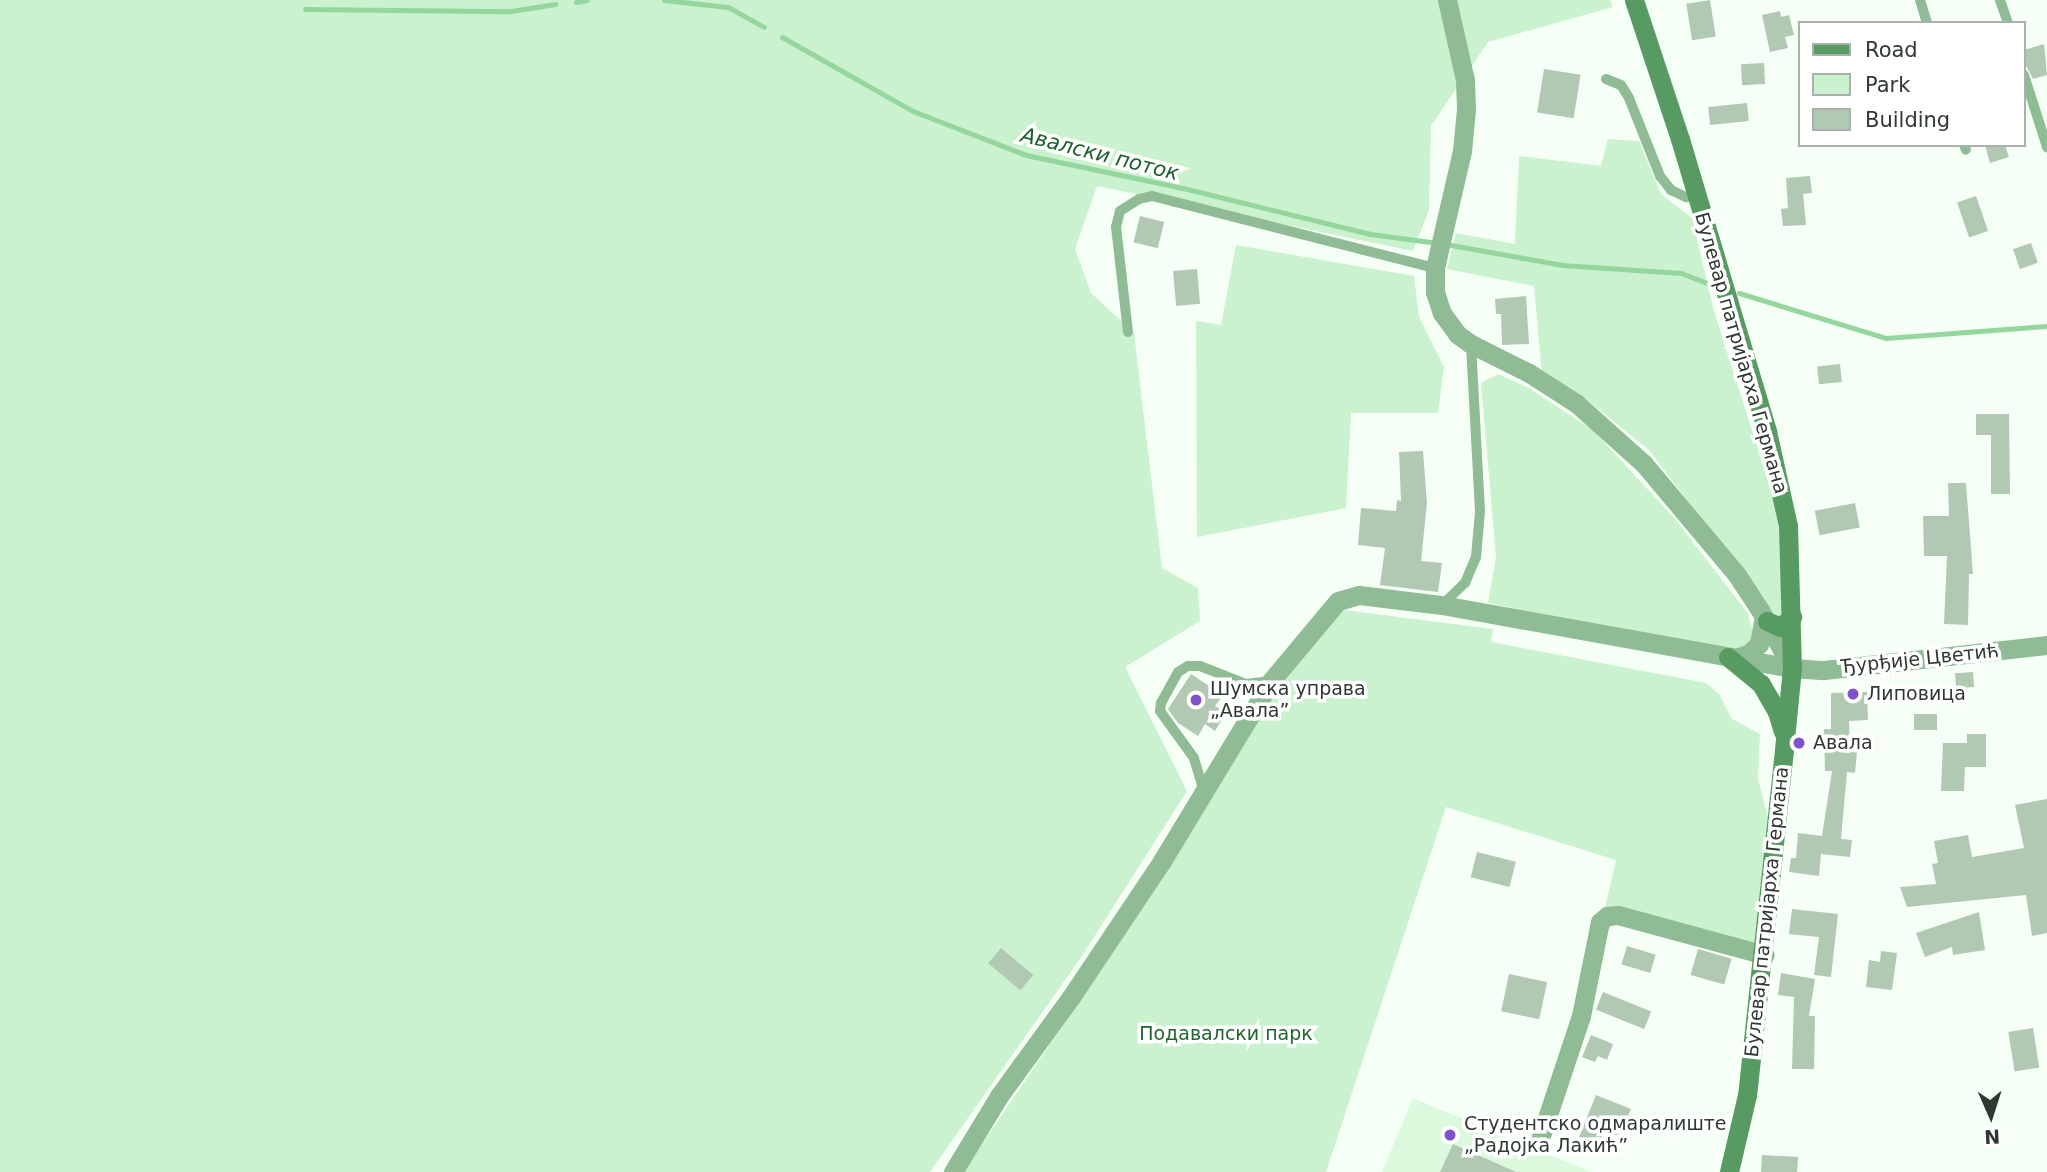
<!DOCTYPE html>
<html>
<head>
<meta charset="utf-8">
<style>
	body { margin:0 }
	#map { position:relative; width:2047px; height:1172px; overflow:hidden; background:#f5fff6; font-family:"DejaVu Sans",sans-serif }
	div>[style] { position:absolute }
	.built>* { inset:0; background:#daf9dd }
	.green>* { inset:0; background:#caf2ce }
	.stream>* { height:5px; margin:-2.5px; padding:0 2.5px; transform-origin:2.5px; border-radius:2.5px; background:#95d69e }
	.building>* { inset:0; background:#b1c8b3; transform-origin:0 0 }
	.service>* { height:10px; margin:-5px; padding:0 5px; transform-origin:5px; border-radius:5px; background:#8fbc94 }
	.minor>* { height:19px; margin:-9.5px; padding:0 9.5px; transform-origin:9.5px; border-radius:9.5px; background:#8fbc94 }
	.tertiary>* { height:19px; margin:-9.5px; padding:0 9.5px; transform-origin:9.5px; border-radius:9.5px; background:#8fbc94 }
	.secondary>* { height:19px; margin:-9.5px; padding:0 9.5px; transform-origin:9.5px; border-radius:9.5px; background:#579b62 }
	.dots>* { width:19px; height:19px; translate:-50% -50%; box-sizing:border-box; border:4px solid #fff; border-radius:50% }
	span { translate:-50% -50%; white-space:nowrap; text-align:center; line-height:1.15; -webkit-text-stroke:7px #fff; paint-order:stroke }
	.street-label { font-size:19px; color:#303931 }
	.poi-label { font-size:19px; color:#303931 }
	.left { translate:0 -50%; text-align:left }
	.park-label { font-size:19px; color:#216430 }
	.water-label { font-size:21px; color:#1d602d; font-style:italic }
	.legend { position:absolute; left:1798px; top:21px; width:228px; height:126px; box-sizing:border-box; background:#fff; border:2px solid #acb0ad; margin:0; padding:9px 12px; list-style:none; font-size:21px; color:#303931 }
	.legend li { display:flex; align-items:center; gap:14px; height:35px }
	.legend b { width:35px; border:2px solid #acb0ad }
	.north { position:absolute; left:1956px; top:1081px; width:70px; height:70px; -webkit-text-stroke:5px #fff; paint-order:stroke; rotate:177deg; font-size:19px; font-weight:700; line-height:28px; text-align:center; color:#303931 }
	.north::after { content:''; display:block; margin:auto; width:24px; height:32px; background:#303931; clip-path:polygon(50% 0,100% 100%,50% 72%,0 100%) }
</style>
</head>
<body>
<div id="map">
	<div class="built">
		<i style="clip-path:polygon(1413px 1098px,1591px 1172px,1382px 1172px)"></i>
	</div>
	<div class="green">
		<i style="clip-path:polygon(0 0,1610px 0,1613px 7px,1488px 42px,1431px 126px,1429px 210px,1413px 251px,1097px 186px,1075px 249px,1091px 293px,1134px 333px,1162px 568px,1198px 588px,1200px 621px,1125px 667px,1187px 791px,1082px 956px,930px 1172px,0 1172px)"></i>
		<i style="clip-path:polygon(1608px 139px,1639px 141px,1661px 194px,1692px 218px,1714px 311px,1776px 506px,1789px 615px,1779px 621px,1649px 450px,1586px 399px,1542px 374px,1534px 286px,1447px 269px,1456px 233px,1515px 244px,1519px 156px,1601px 166px)"></i>
		<i style="clip-path:polygon(1236px 245px,1414px 276px,1419px 317px,1444px 367px,1438px 413px,1351px 413px,1346px 508px,1197px 537px,1196px 321px,1221px 325px)"></i>
		<i style="clip-path:polygon(1498px 374px,1527px 387px,1593px 430px,1675px 519px,1747px 612px,1754px 634px,1749px 644px,1732px 653px,1488px 603px,1496px 557px,1481px 383px)"></i>
		<i style="clip-path:polygon(1344px 610px,1493px 629px,1491px 642px,1706px 683px,1719px 694px,1732px 719px,1760px 734px,1758px 779px,1768px 817px,1758px 952px,1604px 912px,1616px 860px,1446px 807px,1326px 1172px,963px 1172px,1163px 878px,1278px 686px,1332px 618px)"></i>
	</div>
	<div class="stream">
		<i style="left:664px;top:0;width:64px;rotate:6.2deg"></i>
		<i style="left:728px;top:7px;width:41px;rotate:29.1deg"></i>
		<i style="left:576px;top:2px;width:11px;rotate:-10deg"></i>
		<i style="left:305px;top:9px;width:206px;rotate:0.6deg"></i>
		<i style="left:511px;top:11px;width:45px;rotate:-9deg"></i>
		<i style="left:782px;top:37px;width:150px;rotate:29.5deg"></i>
		<i style="left:913px;top:111px;width:121px;rotate:21.3deg"></i>
		<i style="left:1026px;top:155px;width:160px;rotate:11.9deg"></i>
		<i style="left:1183px;top:188px;width:193px;rotate:13.8deg"></i>
		<i style="left:1370px;top:234px;width:61px;rotate:7.6deg"></i>
		<i style="left:1451px;top:245px;width:113px;rotate:10.2deg"></i>
		<i style="left:1562px;top:265px;width:119px;rotate:3.8deg"></i>
		<i style="left:1681px;top:273px;width:26px;rotate:21deg"></i>
		<i style="left:1739px;top:293px;width:154px;rotate:17deg"></i>
		<i style="left:1886px;top:338px;width:161px;rotate:-4.3deg"></i>
	</div>
	<div class="building">
		<i style="left:1710px;top:0;width:37px;height:24px;rotate:81deg"></i>
		<i style="clip-path:polygon(1780px 11px,1781px 17px,1789px 15px,1794px 35px,1785px 37px,1788px 48px,1770px 52px,1762px 15px)"></i>
		<i style="clip-path:polygon(2044px 44px,2047px 75px,2033px 79px,2024px 62px,2024px 50px)"></i>
		<i style="left:1764px;top:63px;width:21px;height:23px;rotate:87deg"></i>
		<i style="left:1544px;top:69px;width:37px;height:44px;rotate:9deg"></i>
		<i style="left:1747px;top:103px;width:18px;height:39px;rotate:84deg"></i>
		<i style="clip-path:polygon(1985px 145px,2005px 145px,2009px 157px,1990px 163px)"></i>
		<i style="clip-path:polygon(1810px 176px,1812px 193px,1803px 194px,1806px 225px,1783px 226px,1781px 209px,1788px 208px,1786px 178px)"></i>
		<i style="left:1976px;top:196px;width:37px;height:20px;rotate:71deg"></i>
		<i style="left:1140px;top:216px;width:25px;height:27px;rotate:14deg"></i>
		<i style="left:2031px;top:243px;width:21px;height:19px;rotate:71deg"></i>
		<i style="left:1197px;top:269px;width:35px;height:24px;rotate:85deg"></i>
		<i style="clip-path:polygon(1526px 296px,1529px 344px,1502px 345px,1501px 314px,1496px 314px,1495px 299px)"></i>
		<i style="left:1840px;top:364px;width:18px;height:23px;rotate:84deg"></i>
		<i style="clip-path:polygon(1976px 414px,2009px 414px,2010px 494px,1991px 494px,1991px 435px,1976px 435px)"></i>
		<i style="clip-path:polygon(1423px 451px,1427px 503px,1421px 561px,1442px 563px,1438px 592px,1380px 585px,1385px 548px,1358px 545px,1361px 508px,1396px 511px,1397px 500px,1401px 501px,1399px 452px)"></i>
		<i style="clip-path:polygon(1948px 483px,1966px 483px,1973px 574px,1969px 574px,1968px 625px,1944px 624px,1947px 556px,1924px 556px,1923px 516px,1949px 516px)"></i>
		<i style="left:1855px;top:503px;width:25px;height:41px;rotate:79deg"></i>
		<i style="left:1973px;top:672px;width:15px;height:18px;rotate:86deg"></i>
		<i style="clip-path:polygon(1191px 674px,1223px 695px,1215px 706px,1226px 713px,1215px 731px,1205px 724px,1198px 736px,1178px 723px,1168px 709px)"></i>
		<i style="clip-path:polygon(1867px 692px,1868px 720px,1849px 721px,1850px 752px,1857px 752px,1855px 773px,1847px 772px,1841px 839px,1852px 840px,1850px 857px,1821px 854px,1819px 876px,1789px 872px,1791px 858px,1796px 858px,1798px 833px,1822px 836px,1832px 771px,1825px 771px,1824px 729px,1831px 729px,1831px 693px)"></i>
		<i style="left:1937px;top:714px;width:16px;height:23px;rotate:90deg"></i>
		<i style="clip-path:polygon(1967px 734px,1986px 734px,1986px 767px,1965px 767px,1964px 791px,1941px 791px,1943px 743px,1967px 743px)"></i>
		<i style="clip-path:polygon(2047px 799px,2047px 933px,2032px 936px,2026px 895px,1907px 907px,1900px 887px,1936px 884px,1932px 864px,1938px 863px,1934px 841px,1968px 835px,1972px 857px,2024px 848px,2015px 805px)"></i>
		<i style="left:1477px;top:852px;width:40px;height:26px;rotate:14deg"></i>
		<i style="clip-path:polygon(1792px 909px,1838px 914px,1831px 977px,1814px 975px,1819px 937px,1789px 934px)"></i>
		<i style="clip-path:polygon(1979px 912px,1985px 950px,1953px 955px,1952px 947px,1925px 957px,1916px 933px)"></i>
		<i style="left:1627px;top:946px;width:30px;height:19px;rotate:17deg"></i>
		<i style="left:1001px;top:948px;width:42px;height:20px;rotate:40deg"></i>
		<i style="left:1698px;top:949px;width:35px;height:27px;rotate:16deg"></i>
		<i style="clip-path:polygon(1881px 951px,1897px 953px,1892px 990px,1866px 987px,1869px 960px,1880px 962px)"></i>
		<i style="clip-path:polygon(1781px 973px,1815px 979px,1809px 1016px,1815px 1016px,1814px 1069px,1792px 1069px,1794px 997px,1778px 995px)"></i>
		<i style="left:1509px;top:974px;width:39px;height:38px;rotate:12deg"></i>
		<i style="left:1603px;top:992px;width:52px;height:19px;rotate:22deg"></i>
		<i style="left:2033px;top:1028px;width:40px;height:25px;rotate:81deg"></i>
		<i style="clip-path:polygon(1591px 1035px,1613px 1044px,1607px 1060px,1598px 1056px,1595px 1062px,1582px 1057px)"></i>
		<i style="clip-path:polygon(1596px 1095px,1631px 1109px,1620px 1136px,1614px 1134px,1608px 1149px,1579px 1137px)"></i>
		<i style="clip-path:polygon(1453px 1144px,1516px 1172px,1440px 1172px)"></i>
		<i style="left:1762px;top:1155px;width:36px;height:17px;rotate:3deg"></i>
	</div>
	<div class="service">
		<i style="left:1920px;top:0;width:24px;rotate:73deg"></i>
		<i style="left:2000px;top:0;width:24px;rotate:71deg"></i>
		<i style="left:2024px;top:75px;width:76px;rotate:72.3deg"></i>
		<i style="left:1606px;top:79px;width:16px;rotate:22deg"></i>
		<i style="left:1621px;top:85px;width:15px;rotate:58deg"></i>
		<i style="left:1629px;top:98px;width:84px;rotate:68.3deg"></i>
		<i style="left:1660px;top:176px;width:18px;rotate:52deg"></i>
		<i style="left:1671px;top:190px;width:17px;rotate:25deg"></i>
		<i style="left:1686px;top:197px;width:10px;rotate:-11deg"></i>
		<i style="left:1964px;top:145px;width:5px;rotate:68deg"></i>
		<i style="left:1128px;top:332px;width:106px;rotate:-96.5deg"></i>
		<i style="left:1116px;top:227px;width:16px;rotate:-76deg"></i>
		<i style="left:1120px;top:211px;width:22px;rotate:-32deg"></i>
		<i style="left:1139px;top:199px;width:13px;rotate:-13deg"></i>
		<i style="left:1152px;top:196px;width:292px;rotate:14.3deg"></i>
		<i style="left:1442px;top:605px;width:32px;rotate:-44deg"></i>
		<i style="left:1465px;top:583px;width:28px;rotate:-67deg"></i>
		<i style="left:1476px;top:557px;width:46px;rotate:-85deg"></i>
		<i style="left:1480px;top:511px;width:167px;rotate:-93.1deg"></i>
		<i style="left:1203px;top:788px;width:31px;rotate:-107deg"></i>
		<i style="left:1194px;top:758px;width:58px;rotate:-125.9deg"></i>
		<i style="left:1160px;top:711px;width:8px;rotate:-83deg"></i>
		<i style="left:1161px;top:703px;width:35px;rotate:-61deg"></i>
		<i style="left:1178px;top:672px;width:12px;rotate:-31deg"></i>
		<i style="left:1188px;top:666px;width:12px"></i>
		<i style="left:1200px;top:666px;width:49px;rotate:21.4deg"></i>
		<i style="left:1246px;top:684px;width:23px;rotate:-7deg"></i>
	</div>
	<div class="minor">
		<i style="left:1447px;top:0;width:82px;rotate:77.3deg"></i>
		<i style="left:1465px;top:80px;width:29px;rotate:88deg"></i>
		<i style="left:1466px;top:109px;width:42px;rotate:95.4deg"></i>
		<i style="left:1462px;top:151px;width:120px;rotate:103deg"></i>
		<i style="left:1435px;top:268px;width:24px;rotate:90deg"></i>
		<i style="left:1435px;top:292px;width:22px;rotate:72deg"></i>
		<i style="left:1442px;top:313px;width:26px;rotate:54deg"></i>
		<i style="left:1457px;top:334px;width:17px;rotate:36deg"></i>
		<i style="left:1471px;top:344px;width:65px;rotate:26.6deg"></i>
		<i style="left:1529px;top:373px;width:56px;rotate:32.6deg"></i>
		<i style="left:1576px;top:403px;width:91px;rotate:41.9deg"></i>
		<i style="left:1644px;top:464px;width:145px;rotate:50deg"></i>
		<i style="left:1737px;top:575px;width:42px;rotate:56.7deg"></i>
		<i style="left:1760px;top:610px;width:66px;rotate:61.1deg"></i>
		<i style="left:1735px;top:658px;width:14px;rotate:-17deg"></i>
		<i style="left:1748px;top:654px;width:15px;rotate:-42deg"></i>
		<i style="left:1759px;top:644px;width:28px;rotate:-80deg"></i>
		<i style="left:1541px;top:1136px;width:126px;rotate:-71.6deg"></i>
		<i style="left:1581px;top:1016px;width:96px;rotate:-78.6deg"></i>
		<i style="left:1600px;top:922px;width:9px;rotate:-41deg"></i>
		<i style="left:1607px;top:916px;width:11px;rotate:-5deg"></i>
		<i style="left:1618px;top:915px;width:152px;rotate:15.2deg"></i>
		<i style="left:953px;top:1172px;width:89px;rotate:-58.8deg"></i>
		<i style="left:999px;top:1096px;width:122px;rotate:-54deg"></i>
		<i style="left:1071px;top:997px;width:164px;rotate:-56.2deg"></i>
		<i style="left:1162px;top:861px;width:210px;rotate:-58.8deg"></i>
		<i style="left:1271px;top:681px;width:104px;rotate:-50.1deg"></i>
		<i style="left:1338px;top:601px;width:22px;rotate:-16deg"></i>
		<i style="left:1359px;top:595px;width:84px;rotate:6.9deg"></i>
		<i style="left:1442px;top:605px;width:356px;rotate:10.2deg"></i>
	</div>
	<div class="tertiary">
		<i style="left:1792px;top:668px;width:32px;rotate:4deg"></i>
		<i style="left:1824px;top:670px;width:224px;rotate:-6.4deg"></i>
	</div>
	<div class="secondary">
		<i style="left:1634px;top:0;width:146px;rotate:71.7deg"></i>
		<i style="left:1680px;top:139px;width:305px;rotate:73.4deg"></i>
		<i style="left:1767px;top:431px;width:97px;rotate:77.5deg"></i>
		<i style="left:1788px;top:526px;width:142px;rotate:88.4deg"></i>
		<i style="left:1792px;top:668px;width:82px;rotate:95.6deg"></i>
		<i style="left:1784px;top:750px;width:347px;rotate:96.1deg"></i>
		<i style="left:1747px;top:1095px;width:79px;rotate:103.2deg"></i>
		<i style="left:1767px;top:621px;width:14px;rotate:25deg"></i>
		<i style="left:1780px;top:627px;width:16px;rotate:-40deg"></i>
		<i style="left:1728px;top:657px;width:43px;rotate:39.3deg"></i>
		<i style="left:1761px;top:684px;width:32px;rotate:60deg"></i>
		<i style="left:1777px;top:712px;width:21px;rotate:73deg"></i>
	</div>
	<div class="dots">
		<i style="left:1853px;top:694px;background:#7f51ca"></i>
		<i style="left:1196px;top:700px;background:#7f51ca"></i>
		<i style="left:1799px;top:743px;background:#7f51ca"></i>
		<i style="left:1450px;top:1135px;background:#7f51ca"></i>
	</div>
	<div class="street-label">
		<span style="left:1741px;top:353px;rotate:74deg">Булевар патријарха Германа</span>
		<span style="left:1920px;top:659px;rotate:-6deg">Ђурђије Цветић</span>
		<span style="left:1767px;top:912px;rotate:-84deg">Булевар патријарха Германа</span>
	</div>
	<div class="poi-label">
		<span class="left" style="left:1210px;top:700px">Шумска управа<br>„Авала”</span>
		<span class="left" style="left:1867px;top:694px">Липовица</span>
		<span class="left" style="left:1813px;top:743px">Авала</span>
		<span class="left" style="left:1464px;top:1135px">Студентско одмаралиште<br>„Радојка Лакић”</span>
	</div>
	<div class="park-label">
		<span style="left:1226px;top:1034px">Подавалски парк</span>
	</div>
	<div class="water-label">
		<span style="left:1100px;top:154px;rotate:14deg">Авалски поток</span>
	</div>
	<ul class="legend">
	<li><b style="height:9px;background:#579b62"></b>Road</li>
	<li><b style="height:19px;background:#caf2ce"></b>Park</li>
	<li><b style="height:19px;background:#b1c8b3"></b>Building</li>
	</ul>
	<div class="north">N</div>
</div>
</body>
</html>
